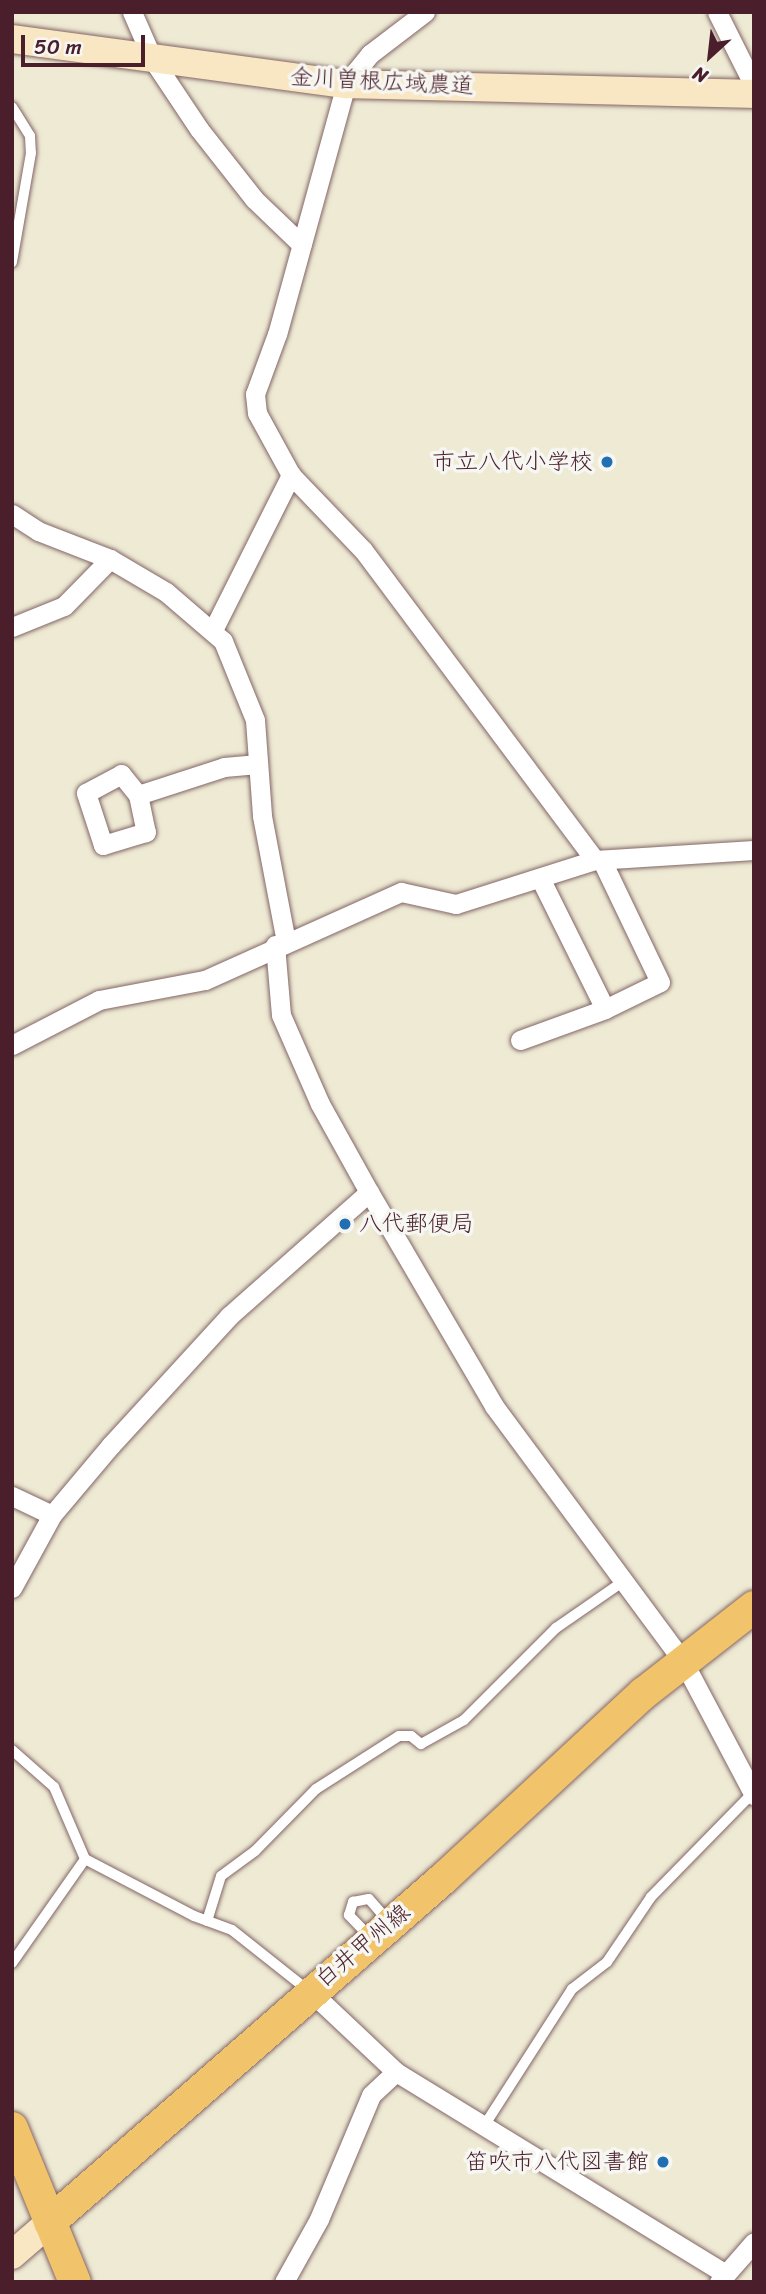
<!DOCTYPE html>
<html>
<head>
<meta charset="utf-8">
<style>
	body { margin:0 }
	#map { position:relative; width:766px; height:2294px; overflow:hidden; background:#eeead4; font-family:Sriracha,"Klee One",sans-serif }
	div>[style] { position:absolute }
	.roads { filter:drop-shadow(0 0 2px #836666) drop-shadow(0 0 2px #836666) }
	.lane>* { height:10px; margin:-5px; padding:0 5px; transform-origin:5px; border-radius:5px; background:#fff }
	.street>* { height:19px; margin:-9.5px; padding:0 9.5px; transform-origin:9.5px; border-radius:9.5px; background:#fff }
	.secondary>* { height:28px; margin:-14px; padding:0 14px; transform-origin:14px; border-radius:14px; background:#f9e7c3 }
	.primary>* { height:32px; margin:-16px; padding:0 16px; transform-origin:16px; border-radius:16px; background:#f1c36a }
	.dots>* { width:19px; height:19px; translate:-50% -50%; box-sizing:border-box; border:4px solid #f6f6f2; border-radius:50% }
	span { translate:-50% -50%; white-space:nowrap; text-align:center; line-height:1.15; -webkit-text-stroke:7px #f6f6f2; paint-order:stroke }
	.street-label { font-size:23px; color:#4a1f2b }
	.poi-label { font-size:23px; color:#4a1f2b }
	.right { translate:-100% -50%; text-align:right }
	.left { translate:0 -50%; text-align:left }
	.frame { position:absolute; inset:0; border:14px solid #4a1f2b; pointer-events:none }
	.north { position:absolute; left:675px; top:21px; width:70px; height:70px; -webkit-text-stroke:5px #f6f6f2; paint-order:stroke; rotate:207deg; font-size:19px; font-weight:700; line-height:28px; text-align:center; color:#4a1f2b }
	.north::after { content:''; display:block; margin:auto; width:24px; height:32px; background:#4a1f2b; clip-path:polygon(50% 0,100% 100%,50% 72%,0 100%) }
	.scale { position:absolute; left:21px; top:35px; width:124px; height:32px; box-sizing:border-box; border:4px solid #4a1f2b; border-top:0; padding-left:9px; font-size:21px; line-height:24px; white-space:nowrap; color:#4a1f2b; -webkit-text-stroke:5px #f6f6f2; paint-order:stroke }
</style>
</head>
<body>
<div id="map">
	<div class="roads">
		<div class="lane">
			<i style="left:12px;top:107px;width:34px;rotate:58deg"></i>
			<i style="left:30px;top:136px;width:17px;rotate:87deg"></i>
			<i style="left:31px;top:153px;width:111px;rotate:99.9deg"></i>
			<i style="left:12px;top:1750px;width:56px;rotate:41.4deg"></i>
			<i style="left:54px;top:1787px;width:78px;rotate:66.7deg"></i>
			<i style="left:85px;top:1859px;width:123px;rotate:27.6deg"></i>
			<i style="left:194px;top:1916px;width:40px;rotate:20.2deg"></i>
			<i style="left:232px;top:1930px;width:98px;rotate:38.4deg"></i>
			<i style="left:207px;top:1921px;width:47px;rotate:-72.7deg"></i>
			<i style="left:221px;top:1876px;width:42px;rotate:-36.3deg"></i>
			<i style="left:255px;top:1851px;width:87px;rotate:-45.5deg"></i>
			<i style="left:316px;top:1789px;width:98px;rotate:-32.6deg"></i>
			<i style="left:399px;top:1736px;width:12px"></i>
			<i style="left:411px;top:1736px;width:13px;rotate:39deg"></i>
			<i style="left:421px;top:1744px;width:49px;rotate:-29.2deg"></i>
			<i style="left:464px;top:1720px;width:130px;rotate:-45deg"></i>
			<i style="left:556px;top:1628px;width:83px;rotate:-34.7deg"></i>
			<i style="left:371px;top:1938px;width:32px;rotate:-134deg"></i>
			<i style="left:349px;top:1915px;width:14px;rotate:-73deg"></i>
			<i style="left:353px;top:1902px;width:16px;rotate:-11deg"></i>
			<i style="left:369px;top:1899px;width:28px;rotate:49deg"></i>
			<i style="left:12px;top:1963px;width:127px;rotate:-54.9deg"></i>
			<i style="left:484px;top:2126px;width:163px;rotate:-57.3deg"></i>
			<i style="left:572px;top:1989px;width:44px;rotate:-37.6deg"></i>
			<i style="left:607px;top:1962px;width:78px;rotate:-55.9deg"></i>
			<i style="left:651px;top:1897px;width:146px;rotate:-45.6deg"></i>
		</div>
		<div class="street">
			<i style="left:132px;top:12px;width:52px;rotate:66.4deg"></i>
			<i style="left:153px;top:60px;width:83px;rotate:56.3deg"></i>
			<i style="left:199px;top:129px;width:89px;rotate:51.8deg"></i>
			<i style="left:254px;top:199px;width:66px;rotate:43.8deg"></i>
			<i style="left:425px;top:12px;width:69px;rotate:142.6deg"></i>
			<i style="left:370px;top:54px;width:38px;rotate:129deg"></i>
			<i style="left:346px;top:84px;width:259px;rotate:105.4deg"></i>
			<i style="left:277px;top:334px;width:64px;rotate:110.1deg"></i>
			<i style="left:255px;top:394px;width:19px;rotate:84deg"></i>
			<i style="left:257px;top:413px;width:71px;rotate:61.3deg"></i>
			<i style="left:291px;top:475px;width:104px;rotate:46.2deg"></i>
			<i style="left:363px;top:550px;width:387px;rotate:53.2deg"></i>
			<i style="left:717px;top:12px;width:83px;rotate:63.4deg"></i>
			<i style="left:12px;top:514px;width:31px;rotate:33deg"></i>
			<i style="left:38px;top:531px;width:77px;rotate:21.3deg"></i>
			<i style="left:110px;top:559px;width:65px;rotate:30.5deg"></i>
			<i style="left:166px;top:592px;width:75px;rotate:40.7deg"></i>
			<i style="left:223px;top:641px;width:85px;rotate:67.9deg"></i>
			<i style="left:255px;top:720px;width:96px;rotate:85.8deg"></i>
			<i style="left:262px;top:816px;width:128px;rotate:79.2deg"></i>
			<i style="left:12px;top:627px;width:56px;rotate:-22deg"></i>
			<i style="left:64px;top:606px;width:66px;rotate:-45.6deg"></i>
			<i style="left:213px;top:630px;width:174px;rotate:-63.3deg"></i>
			<i style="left:138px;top:795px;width:38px;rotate:78deg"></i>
			<i style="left:146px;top:832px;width:45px;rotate:163.2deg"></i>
			<i style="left:103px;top:845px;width:55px;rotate:-108.1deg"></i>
			<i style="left:86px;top:793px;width:40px;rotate:-28deg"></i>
			<i style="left:121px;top:774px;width:27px;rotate:51deg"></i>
			<i style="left:138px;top:795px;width:90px;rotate:-18deg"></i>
			<i style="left:224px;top:767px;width:34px;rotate:-5deg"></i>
			<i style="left:540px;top:878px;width:146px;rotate:63.6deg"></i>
			<i style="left:275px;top:945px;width:70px;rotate:85.1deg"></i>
			<i style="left:281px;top:1015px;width:97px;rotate:66.3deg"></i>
			<i style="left:320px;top:1104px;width:101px;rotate:60.9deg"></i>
			<i style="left:369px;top:1192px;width:248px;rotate:59.7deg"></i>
			<i style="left:494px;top:1406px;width:317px;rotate:53.5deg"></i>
			<i style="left:683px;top:1661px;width:152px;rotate:62.1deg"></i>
			<i style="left:520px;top:1040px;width:90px;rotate:-20deg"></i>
			<i style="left:605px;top:1009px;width:61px;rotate:-26.1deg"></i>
			<i style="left:660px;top:982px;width:134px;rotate:-115.6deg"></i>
			<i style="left:12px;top:1045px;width:98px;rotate:-27.3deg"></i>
			<i style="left:99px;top:1000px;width:108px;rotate:-10.7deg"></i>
			<i style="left:205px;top:980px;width:215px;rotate:-24.2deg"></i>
			<i style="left:401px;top:892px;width:56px;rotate:12.3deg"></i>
			<i style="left:456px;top:904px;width:146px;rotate:-17.6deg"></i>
			<i style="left:595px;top:860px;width:159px;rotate:-3.6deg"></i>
			<i style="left:12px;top:1496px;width:44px;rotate:25.4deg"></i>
			<i style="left:12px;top:1588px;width:83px;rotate:-61.3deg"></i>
			<i style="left:52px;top:1515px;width:92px;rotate:-49.9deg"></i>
			<i style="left:111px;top:1445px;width:175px;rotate:-47.5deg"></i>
			<i style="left:229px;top:1316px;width:187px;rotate:-41.5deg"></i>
			<i style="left:310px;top:1991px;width:118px;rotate:43.3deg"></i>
			<i style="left:396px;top:2072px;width:385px;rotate:31.5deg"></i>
			<i style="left:284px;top:2282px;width:72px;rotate:-60.9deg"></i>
			<i style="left:319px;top:2219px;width:134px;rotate:-67.2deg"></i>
			<i style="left:371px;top:2095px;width:34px;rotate:-43deg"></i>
			<i style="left:719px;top:2282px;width:53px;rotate:-48.8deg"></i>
		</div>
		<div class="secondary">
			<i style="left:12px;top:39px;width:337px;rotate:7.7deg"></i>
			<i style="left:346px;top:84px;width:408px;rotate:1.4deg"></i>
			<i style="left:12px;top:2255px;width:50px;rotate:-41deg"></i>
		</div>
		<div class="primary">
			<i style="left:12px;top:2128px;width:166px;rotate:67.8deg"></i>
			<i style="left:50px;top:2222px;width:524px;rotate:-41.13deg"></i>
			<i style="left:445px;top:1877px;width:271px;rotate:-42.8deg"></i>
			<i style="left:644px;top:1693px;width:140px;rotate:-38deg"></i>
		</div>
	</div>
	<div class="dots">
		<i style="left:607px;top:462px;background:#1f6fb2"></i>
		<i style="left:345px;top:1224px;background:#1f6fb2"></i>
		<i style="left:663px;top:2162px;background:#1f6fb2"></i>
	</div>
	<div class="street-label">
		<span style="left:382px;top:82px;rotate:3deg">金川曽根広域農道</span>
		<span style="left:363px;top:1946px;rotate:-40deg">白井甲州線</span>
	</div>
	<div class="poi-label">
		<span class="right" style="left:593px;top:462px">市立八代小学校</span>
		<span class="left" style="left:359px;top:1224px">八代郵便局</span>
		<span class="right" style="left:649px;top:2162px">笛吹市八代図書館</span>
	</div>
	<div class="frame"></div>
	<div class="north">N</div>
	<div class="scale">50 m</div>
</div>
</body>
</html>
